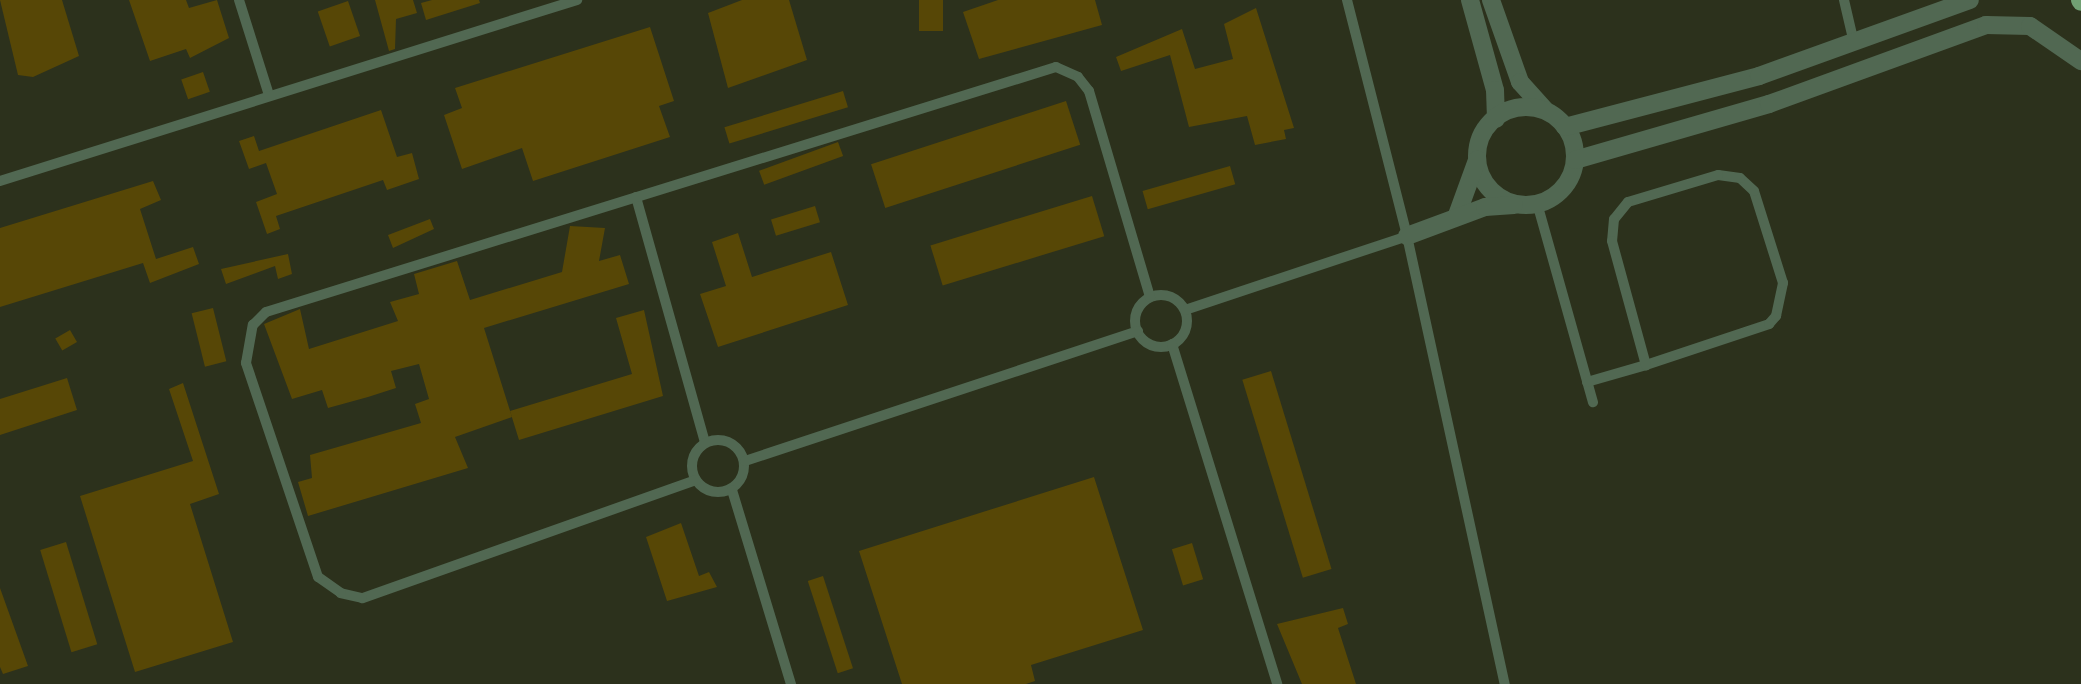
<!DOCTYPE html>
<html>
<head>
<meta charset="utf-8">
<style>
	body { margin:0 }
	#map { position:relative; width:2081px; height:684px; overflow:hidden; background:#2c311c; font-family:Merriweather,serif }
	div>[style] { position:absolute }
	.building>* { inset:0; background:#574706; transform-origin:0 0 }
	.lane>* { height:10px; margin:-5px; padding:0 5px; transform-origin:5px; border-radius:5px; background:#516852 }
	.lane>.ring { margin:-5px; padding:0; box-sizing:content-box; background:none; border:10px solid #516852; border-radius:50% }
	.street>* { height:18px; margin:-9px; padding:0 9px; transform-origin:9px; border-radius:9px; background:#516852 }
	.street>.ring { margin:-9px; padding:0; box-sizing:content-box; background:none; border:18px solid #516852; border-radius:50% }
	.primary>* { height:18px; margin:-9px; padding:0 9px; transform-origin:9px; border-radius:9px; background:#71a174 }
	span { translate:-50% -50%; white-space:nowrap; text-align:center; line-height:1.15; -webkit-text-stroke:6px #15180e; paint-order:stroke }
</style>
</head>
<body>
<div id="map">
	<div class="building">
		<i style="clip-path:polygon(0 0,62px 0,79px 56px,33px 77px,18px 75px)"></i>
		<i style="clip-path:polygon(129px 0,186px 0,189px 8px,217px 0,229px 38px,190px 58px,186px 49px,150px 61px)"></i>
		<i style="clip-path:polygon(375px 0,413px 0,417px 13px,396px 19px,395px 49px,389px 51px)"></i>
		<i style="clip-path:polygon(432px 0,479px 0,480px 3px,426px 20px,421px 3px)"></i>
		<i style="clip-path:polygon(742px 0,789px 0,807px 60px,728px 88px,708px 13px)"></i>
		<i style="left:919px;top:0;width:24px;height:31px"></i>
		<i style="clip-path:polygon(998px 0,1095px 0,1102px 25px,979px 59px,963px 12px)"></i>
		<i style="left:348px;top:1px;width:37px;height:32px;rotate:71deg"></i>
		<i style="clip-path:polygon(1256px 8px,1294px 128px,1284px 130px,1286px 139px,1255px 145px,1247px 116px,1189px 127px,1170px 55px,1121px 71px,1116px 57px,1182px 29px,1195px 69px,1233px 59px,1224px 24px)"></i>
		<i style="clip-path:polygon(650px 27px,674px 101px,659px 106px,670px 137px,533px 181px,522px 148px,462px 169px,444px 115px,462px 108px,455px 88px)"></i>
		<i style="left:203px;top:72px;width:21px;height:23px;rotate:71deg"></i>
		<i style="left:843px;top:91px;width:17px;height:124px;rotate:73deg"></i>
		<i style="left:1066px;top:101px;width:46px;height:205px;rotate:72deg"></i>
		<i style="clip-path:polygon(381px 110px,397px 157px,412px 153px,419px 179px,387px 190px,383px 180px,276px 216px,280px 229px,267px 234px,256px 202px,277px 194px,266px 163px,249px 169px,239px 141px,254px 136px,259px 151px)"></i>
		<i style="left:838px;top:142px;width:15px;height:84px;rotate:70deg"></i>
		<i style="left:1230px;top:166px;width:19px;height:91px;rotate:74deg"></i>
		<i style="clip-path:polygon(153px 181px,161px 200px,140px 209px,156px 259px,193px 247px,199px 264px,150px 283px,143px 263px,0 307px,0 228px)"></i>
		<i style="left:1092px;top:196px;width:42px;height:169px;rotate:73deg"></i>
		<i style="left:815px;top:206px;width:17px;height:46px;rotate:73deg"></i>
		<i style="clip-path:polygon(430px 219px,434px 229px,393px 248px,388px 235px)"></i>
		<i style="clip-path:polygon(570px 226px,605px 228px,599px 261px,620px 255px,629px 284px,484px 328px,512px 417px,455px 437px,468px 468px,308px 516px,298px 482px,312px 478px,310px 455px,421px 423px,415px 404px,429px 399px,419px 364px,391px 371px,396px 388px,368px 397px,328px 408px,322px 390px,292px 399px,264px 324px,300px 309px,309px 349px,398px 321px,390px 302px,419px 294px,414px 274px,457px 261px,470px 300px,562px 272px)"></i>
		<i style="clip-path:polygon(738px 233px,752px 277px,831px 252px,848px 305px,718px 347px,700px 294px,726px 286px,712px 242px)"></i>
		<i style="clip-path:polygon(288px 254px,292px 274px,278px 279px,275px 266px,226px 284px,221px 269px)"></i>
		<i style="left:213px;top:308px;width:55px;height:22px;rotate:76deg"></i>
		<i style="clip-path:polygon(644px 310px,663px 396px,519px 440px,510px 411px,632px 374px,616px 318px)"></i>
		<i style="left:70px;top:330px;width:14px;height:17px;rotate:60deg"></i>
		<i style="left:1271px;top:371px;width:207px;height:30px;rotate:73deg"></i>
		<i style="clip-path:polygon(67px 378px,77px 410px,0 435px,0 399px)"></i>
		<i style="clip-path:polygon(183px 383px,219px 494px,190px 504px,233px 642px,135px 672px,80px 496px,193px 461px,169px 389px)"></i>
		<i style="clip-path:polygon(1094px 477px,1143px 630px,1031px 665px,1035px 681px,1026px 684px,902px 684px,859px 551px)"></i>
		<i style="clip-path:polygon(681px 523px,699px 576px,709px 572px,717px 587px,667px 601px,646px 537px)"></i>
		<i style="left:66px;top:542px;width:107px;height:27px;rotate:73deg"></i>
		<i style="left:1192px;top:543px;width:38px;height:21px;rotate:73deg"></i>
		<i style="left:823px;top:576px;width:97px;height:16px;rotate:72deg"></i>
		<i style="clip-path:polygon(0 588px,28px 666px,3px 674px,0 667px)"></i>
		<i style="clip-path:polygon(1343px 608px,1348px 624px,1338px 628px,1356px 684px,1302px 684px,1277px 624px)"></i>
	</div>
	<div class="lane">
		<i style="left:239px;top:0;width:100px;rotate:72.5deg"></i>
		<i style="left:1347px;top:0;width:244px;rotate:75.7deg"></i>
		<i style="left:1407px;top:236px;width:459px;rotate:77.7deg"></i>
		<i style="left:1844px;top:0;width:44px;rotate:76.9deg"></i>
		<i style="left:0;top:181px;width:605px;rotate:-17.42deg"></i>
		<i style="left:636px;top:197px;width:255px;rotate:74.3deg"></i>
		<i style="left:1537px;top:203px;width:207px;rotate:74.3deg"></i>
		<i class="ring" style="left:1135px;top:295px;width:42px;height:42px"></i>
		<i style="left:1185px;top:310px;width:234px;rotate:-18.4deg"></i>
		<i style="left:1172px;top:344px;width:356px;rotate:72.8deg"></i>
		<i style="left:1587px;top:382px;width:61px;rotate:-16.1deg"></i>
		<i style="left:1646px;top:365px;width:130px;rotate:-18.4deg"></i>
		<i style="left:1769px;top:324px;width:11px;rotate:-49deg"></i>
		<i style="left:1776px;top:316px;width:34px;rotate:-78deg"></i>
		<i style="left:1783px;top:283px;width:96px;rotate:-107.5deg"></i>
		<i style="left:1754px;top:191px;width:19px;rotate:-137deg"></i>
		<i style="left:1740px;top:178px;width:22px;rotate:-172deg"></i>
		<i style="left:1718px;top:175px;width:94px;rotate:163.3deg"></i>
		<i style="left:1628px;top:202px;width:22px;rotate:129deg"></i>
		<i style="left:1614px;top:219px;width:22px;rotate:95deg"></i>
		<i style="left:1612px;top:241px;width:129px;rotate:74.7deg"></i>
		<i class="ring" style="left:692px;top:440px;width:42px;height:42px"></i>
		<i style="left:745px;top:461px;width:414px;rotate:-18.3deg"></i>
		<i style="left:696px;top:480px;width:354px;rotate:160.5deg"></i>
		<i style="left:362px;top:598px;width:22px;rotate:-167deg"></i>
		<i style="left:341px;top:593px;width:28px;rotate:-145deg"></i>
		<i style="left:318px;top:577px;width:226px;rotate:-108.6deg"></i>
		<i style="left:246px;top:363px;width:39px;rotate:-80deg"></i>
		<i style="left:253px;top:325px;width:18px;rotate:-45deg"></i>
		<i style="left:266px;top:312px;width:827px;rotate:-17.23deg"></i>
		<i style="left:1056px;top:67px;width:24px;rotate:24deg"></i>
		<i style="left:1078px;top:77px;width:18px;rotate:52deg"></i>
		<i style="left:1089px;top:91px;width:215px;rotate:73.5deg"></i>
		<i style="left:732px;top:490px;width:203px;rotate:73.1deg"></i>
	</div>
	<div class="street">
		<i style="left:1470px;top:0;width:93px;rotate:74.5deg"></i>
		<i style="left:1495px;top:90px;width:29px;rotate:88deg"></i>
		<i style="left:1491px;top:0;width:87px;rotate:70.5deg"></i>
		<i style="left:1520px;top:82px;width:38px;rotate:48deg"></i>
		<i class="ring" style="left:1477px;top:107px;width:80px;height:80px"></i>
		<i style="left:1565px;top:127px;width:201px;rotate:-14.7deg"></i>
		<i style="left:1759px;top:76px;width:224px;rotate:-19.8deg"></i>
		<i style="left:1575px;top:160px;width:202px;rotate:-16.1deg"></i>
		<i style="left:1769px;top:104px;width:231px;rotate:-20deg"></i>
		<i style="left:1986px;top:25px;width:44px;rotate:1.3deg"></i>
		<i style="left:2030px;top:26px;width:62px;rotate:34.5deg"></i>
		<i style="left:1457px;top:215px;width:59px;rotate:-70deg"></i>
		<i style="left:1407px;top:236px;width:83px;rotate:-20.4deg"></i>
		<i style="left:1485px;top:207px;width:29px;rotate:-4deg"></i>
	</div>
	<div class="primary">
		<i style="left:2080px;top:0;width:2px;rotate:63deg"></i>
	</div>
</div>
</body>
</html>
